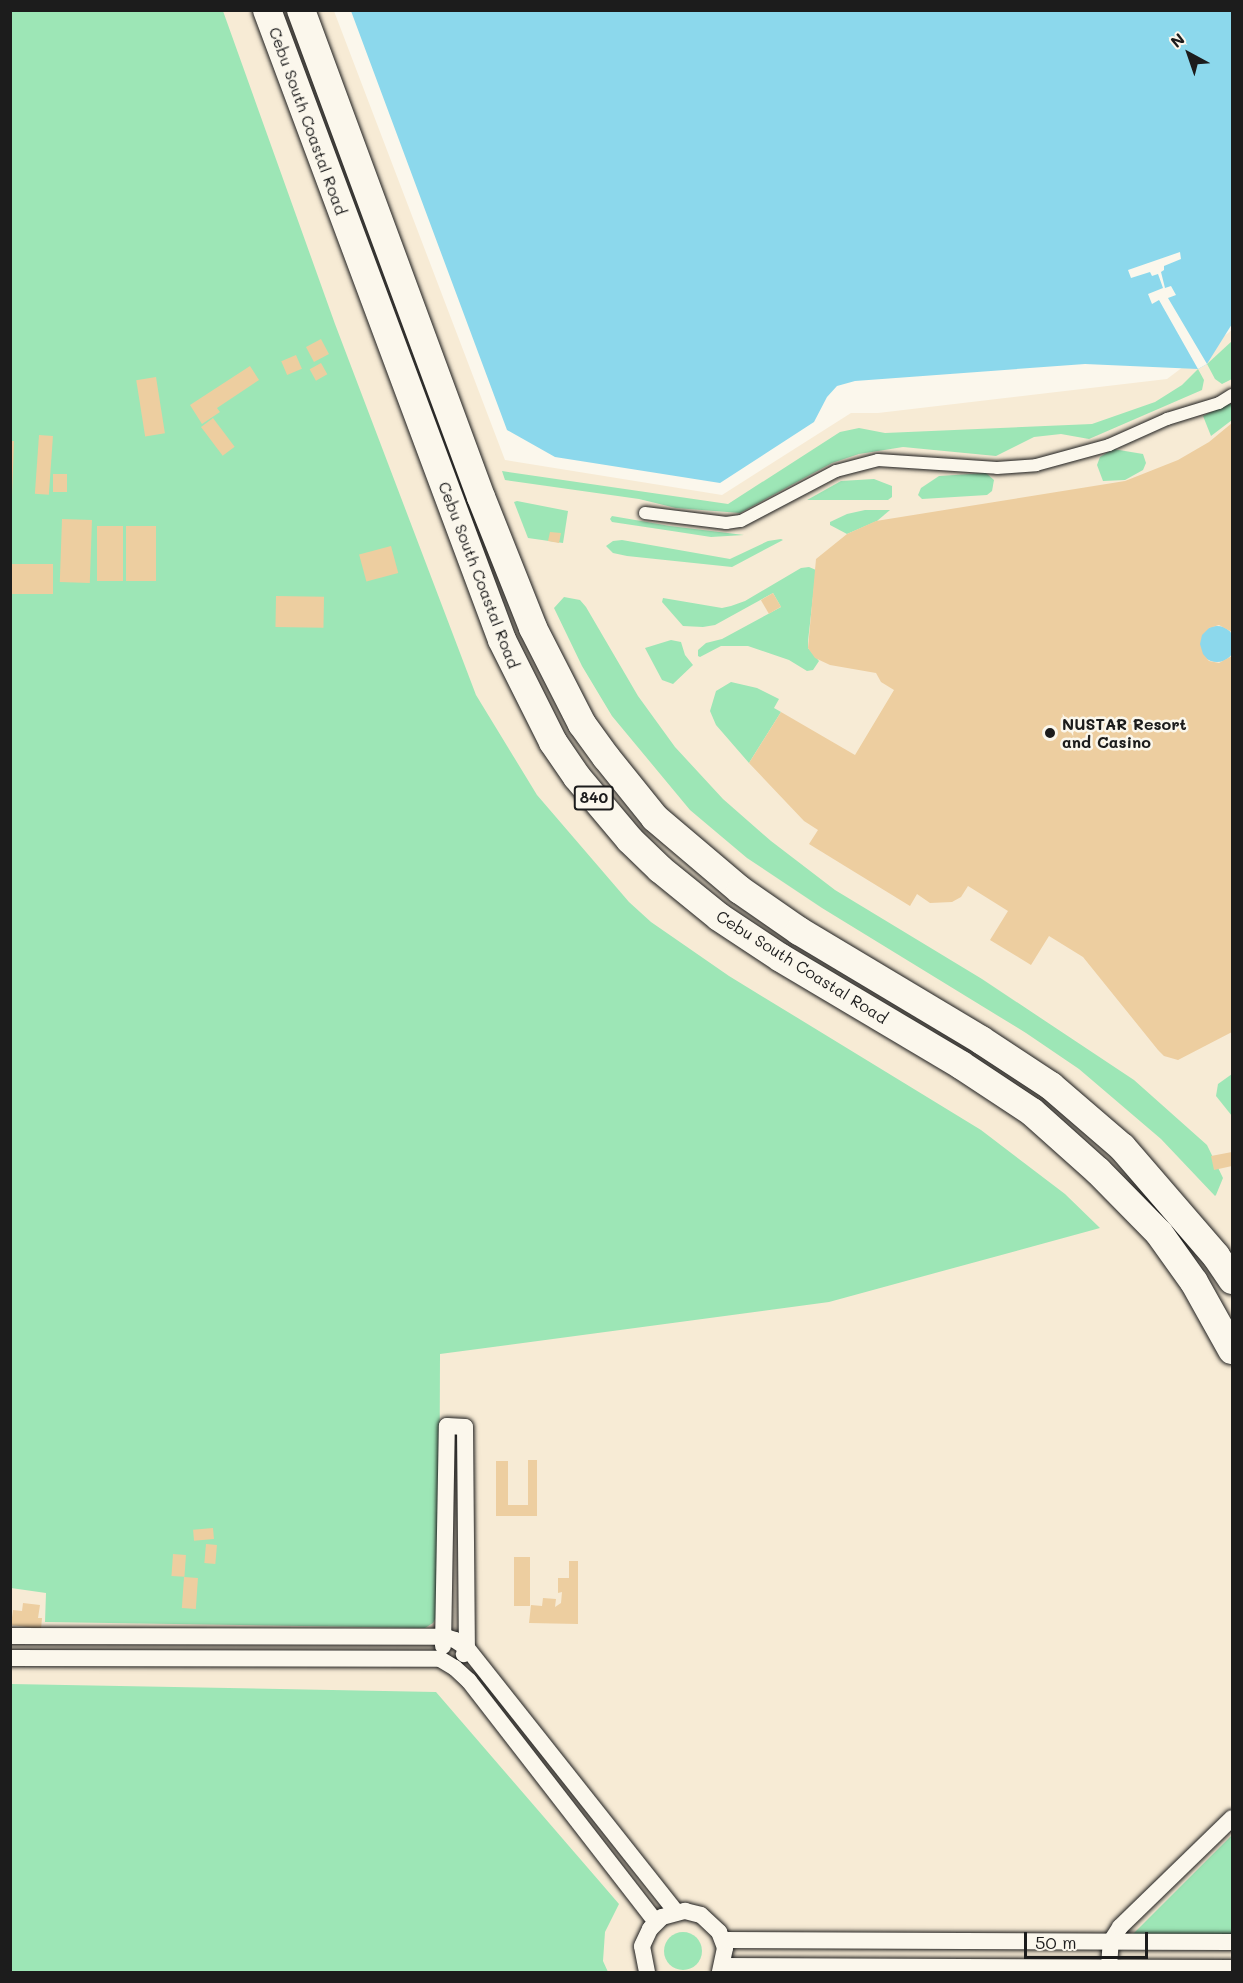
<!DOCTYPE html>
<html>
<head>
<meta charset="utf-8">
<style>
	body { margin:0 }
	#map { position:relative; width:1243px; height:1983px; overflow:hidden; background:#fbf7ec; font-family:Mali,sans-serif }
	div>[style] { position:absolute }
	.built>* { inset:0; background:#f7ebd5 }
	.green>* { inset:0; background:#9de6b6 }
	.round { border-radius:50% }
	.water>* { inset:0; background:#8cd8ec }
	.pier>* { inset:0; background:#fbf7ec }
	.building>* { inset:0; background:#edcea0; transform-origin:0 0 }
	.roads { filter:drop-shadow(0 0 2px #1c1c1c) drop-shadow(0 0 2px #1c1c1c) }
	.pedestrian>* { height:12px; margin:-6px; padding:0 6px; transform-origin:6px; border-radius:6px; background:#fbf7ec }
	.minor>* { height:16px; margin:-8px; padding:0 8px; transform-origin:8px; border-radius:8px; background:#fbf7ec }
	.trunk>* { height:28px; margin:-14px; padding:0 14px; transform-origin:14px; border-radius:14px; background:#fbf7ec }
	.dots>* { width:16px; height:16px; translate:-50% -50%; box-sizing:border-box; border:3px solid #fbf7ec; border-radius:50% }
	span { translate:-50% -50%; white-space:nowrap; text-align:center; line-height:1.15; -webkit-text-stroke:5px #fbf7ec; paint-order:stroke }
	.shield-label span { padding:2px 4px; background:#fbf7ec; border:2px solid; border-radius:4px; -webkit-text-stroke-width:0 }
	.shield-label { font-size:15px; color:#1c1c1c; font-weight:700 }
	.street-label { font-size:16px; color:#1c1c1c }
	.poi-label { font-size:16px; color:#1c1c1c; font-weight:700 }
	.left { translate:0 -50%; text-align:left }
	.frame { position:absolute; inset:0; border:12px solid #1c1c1c; pointer-events:none }
	.north { position:absolute; left:1159px; top:24px; width:60px; height:60px; -webkit-text-stroke:4px #fbf7ec; paint-order:stroke; rotate:320deg; font-size:16px; font-weight:700; line-height:24px; text-align:center; color:#1c1c1c }
	.north::after { content:''; display:block; margin:auto; width:21px; height:27px; background:#1c1c1c; clip-path:polygon(50% 0,100% 100%,50% 72%,0 100%) }
	.scale { position:absolute; left:1024px; top:1932px; width:124px; height:27px; box-sizing:border-box; border:3px solid #1c1c1c; border-top:0; padding-left:8px; font-size:18px; line-height:21px; white-space:nowrap; color:#1c1c1c; -webkit-text-stroke:4px #fbf7ec; paint-order:stroke }
</style>
</head>
<body>
<div id="map">
	<div class="built">
		<i style="clip-path:polygon(11px 11px,334px 11px,505px 460px,722px 495px,851px 413px,878px 413px,1167px 379px,1232px 330px,1232px 1972px,11px 1972px)"></i>
	</div>
	<div class="green">
		<i style="clip-path:polygon(11px 11px,223px 11px,335px 324px,476px 695px,537px 795px,629px 902px,651px 922px,729px 976px,981px 1130px,1065px 1194px,1100px 1228px,829px 1302px,440px 1354px,439px 1612px,433px 1623px,425px 1628px,45px 1622px,46px 1593px,11px 1588px)"></i>
		<i style="clip-path:polygon(1232px 341px,1232px 379px,1222px 384px,1215px 379px,1207px 364px)"></i>
		<i style="clip-path:polygon(1198px 369px,1204px 380px,1202px 390px,1089px 439px,1061px 434px,1034px 437px,996px 456px,903px 447px,859px 454px,832px 463px,740px 513px,676px 508px,639px 499px,505px 480px,502px 471px,728px 504px,840px 432px,859px 428px,885px 433px,1092px 424px,1155px 402px,1182px 385px)"></i>
		<i style="clip-path:polygon(1227px 404px,1232px 404px,1232px 420px,1211px 436px,1203px 416px)"></i>
		<i style="clip-path:polygon(1113px 449px,1143px 454px,1146px 463px,1143px 470px,1125px 480px,1103px 481px,1097px 465px,1100px 457px)"></i>
		<i style="clip-path:polygon(986px 473px,994px 480px,992px 491px,987px 495px,922px 499px,918px 495px,921px 488px,939px 476px)"></i>
		<i style="clip-path:polygon(874px 479px,892px 486px,892px 497px,888px 500px,807px 500px,841px 481px)"></i>
		<i style="clip-path:polygon(517px 501px,568px 511px,563px 543px,528px 538px,514px 502px)"></i>
		<i style="clip-path:polygon(865px 510px,890px 510px,877px 521px,847px 534px,830px 525px,830px 522px,847px 514px)"></i>
		<i style="clip-path:polygon(612px 516px,670px 526px,744px 535px,711px 537px,672px 531px,612px 522px,610px 519px)"></i>
		<i style="clip-path:polygon(781px 539px,783px 540px,732px 567px,627px 556px,613px 553px,606px 546px,613px 541px,622px 540px,730px 559px,768px 541px)"></i>
		<i style="clip-path:polygon(809px 567px,816px 570px,808px 641px,808px 648px,819px 661px,813px 670px,807px 671px,789px 660px,748px 646px,721px 646px,700px 657px,698px 656px,698px 650px,706px 643px,722px 639px,781px 607px,773px 593px,715px 625px,703px 627px,683px 626px,662px 602px,663px 598px,722px 608px,731px 606px,745px 601px,801px 568px)"></i>
		<i style="clip-path:polygon(564px 597px,580px 600px,586px 607px,638px 696px,675px 747px,723px 799px,771px 841px,835px 890px,982px 979px,1134px 1080px,1207px 1145px,1223px 1178px,1216px 1195px,1215px 1196px,1161px 1139px,1079px 1069px,1026px 1033px,822px 908px,747px 858px,690px 810px,612px 716px,582px 666px,554px 608px)"></i>
		<i style="clip-path:polygon(671px 640px,681px 642px,685px 655px,693px 665px,673px 684px,662px 680px,645px 648px)"></i>
		<i style="clip-path:polygon(731px 682px,757px 688px,779px 699px,774px 708px,781px 712px,749px 763px,716px 725px,710px 711px,716px 691px)"></i>
		<i style="clip-path:polygon(1232px 1074px,1232px 1116px,1216px 1096px,1218px 1084px)"></i>
		<i style="clip-path:polygon(11px 1684px,436px 1692px,619px 1904px,605px 1932px,603px 1961px,608px 1972px,11px 1972px)"></i>
		<i style="clip-path:polygon(1232px 1835px,1232px 1934px,1133px 1934px)"></i>
		<i class="round" style="left:664px;top:1932px;width:38px;height:38px"></i>
	</div>
	<div class="water">
		<i style="clip-path:polygon(351px 11px,1232px 11px,1232px 324px,1207px 364px,1198px 369px,1085px 364px,855px 381px,837px 386px,827px 397px,814px 422px,720px 483px,555px 457px,507px 430px)"></i>
		<i class="round" style="left:1199px;top:626px;width:36px;height:36px"></i>
	</div>
	<div class="pier">
		<i style="clip-path:polygon(1180px 252px,1181px 259px,1164px 266px,1164px 270px,1161px 272px,1165px 288px,1171px 286px,1176px 295px,1168px 298px,1207px 364px,1198px 369px,1159px 300px,1152px 304px,1148px 294px,1163px 288px,1158px 274px,1152px 276px,1150px 272px,1131px 278px,1128px 270px)"></i>
	</div>
	<div class="building">
		<i style="left:321px;top:339px;width:17px;height:17px;rotate:62deg"></i>
		<i style="left:296px;top:355px;width:15px;height:16px;rotate:67deg"></i>
		<i style="left:321px;top:363px;width:13px;height:13px;rotate:61deg"></i>
		<i style="clip-path:polygon(250px 366px,259px 380px,217px 408px,220px 412px,202px 424px,190px 405px)"></i>
		<i style="left:156px;top:377px;width:57px;height:20px;rotate:81deg"></i>
		<i style="left:213px;top:418px;width:36px;height:15px;rotate:53deg"></i>
		<i style="clip-path:polygon(1232px 423px,1232px 632px,1219px 625px,1209px 628px,1202px 635px,1200px 644px,1203px 654px,1209px 661px,1219px 663px,1232px 656px,1232px 1032px,1178px 1060px,1164px 1056px,1158px 1050px,1083px 957px,1049px 936px,1031px 965px,990px 940px,1008px 911px,968px 886px,961px 897px,952px 902px,930px 903px,917px 894px,910px 906px,809px 844px,818px 830px,804px 821px,749px 763px,781px 712px,855px 755px,894px 690px,881px 682px,876px 673px,830px 665px,815px 658px,808px 648px,816px 559px,847px 534px,876px 521px,1125px 481px,1178px 460px,1209px 442px)"></i>
		<i style="left:39px;top:435px;width:14px;height:59px;rotate:4deg"></i>
		<i style="clip-path:polygon(10px 441px,14px 441px,12px 496px,10px 496px)"></i>
		<i style="left:53px;top:474px;width:14px;height:18px"></i>
		<i style="left:62px;top:519px;width:30px;height:63px;rotate:2deg"></i>
		<i style="left:97px;top:526px;width:26px;height:55px"></i>
		<i style="left:126px;top:526px;width:30px;height:55px"></i>
		<i style="clip-path:polygon(550px 532px,561px 533px,559px 543px,548px 541px)"></i>
		<i style="left:391px;top:546px;width:28px;height:33px;rotate:75deg"></i>
		<i style="left:53px;top:564px;width:30px;height:43px;rotate:90deg"></i>
		<i style="left:773px;top:593px;width:16px;height:14px;rotate:60deg"></i>
		<i style="left:276px;top:596px;width:48px;height:31px;rotate:1deg"></i>
		<i style="clip-path:polygon(1232px 1152px,1232px 1166px,1214px 1170px,1211px 1156px)"></i>
		<i style="clip-path:polygon(528px 1460px,537px 1460px,537px 1516px,496px 1516px,496px 1461px,508px 1461px,508px 1505px,528px 1505px)"></i>
		<i style="left:213px;top:1528px;width:11px;height:20px;rotate:85deg"></i>
		<i style="left:206px;top:1544px;width:11px;height:19px;rotate:5deg"></i>
		<i style="left:173px;top:1554px;width:13px;height:22px;rotate:4deg"></i>
		<i style="left:514px;top:1557px;width:16px;height:49px"></i>
		<i style="clip-path:polygon(569px 1561px,578px 1561px,578px 1624px,529px 1623px,531px 1605px,542px 1606px,543px 1598px,556px 1599px,555px 1607px,561px 1603px,562px 1592px,558px 1593px,558px 1578px,569px 1578px)"></i>
		<i style="left:184px;top:1577px;width:14px;height:31px;rotate:4deg"></i>
		<i style="clip-path:polygon(23px 1603px,40px 1605px,38px 1618px,42px 1618px,41px 1629px,11px 1625px,13px 1610px,22px 1611px)"></i>
	</div>
	<div class="roads">
		<div class="pedestrian">
			<i style="left:645px;top:513px;width:82px;rotate:7deg"></i>
			<i style="left:726px;top:523px;width:15px;rotate:-8deg"></i>
			<i style="left:741px;top:521px;width:107px;rotate:-27.8deg"></i>
			<i style="left:836px;top:471px;width:43px;rotate:-14.7deg"></i>
			<i style="left:878px;top:460px;width:119px;rotate:3.8deg"></i>
			<i style="left:997px;top:468px;width:39px;rotate:-4deg"></i>
			<i style="left:1036px;top:465px;width:76px;rotate:-15.3deg"></i>
			<i style="left:1109px;top:445px;width:64px;rotate:-24.1deg"></i>
			<i style="left:1167px;top:419px;width:54px;rotate:-17.1deg"></i>
			<i style="left:1219px;top:403px;width:15px;rotate:-32deg"></i>
		</div>
		<div class="minor">
			<i style="left:10px;top:1636px;width:436px;rotate:0.1deg"></i>
			<i style="left:446px;top:1637px;width:9px;rotate:18deg"></i>
			<i style="left:455px;top:1640px;width:14px;rotate:34deg"></i>
			<i style="left:467px;top:1648px;width:337px;rotate:51.6deg"></i>
			<i style="left:443px;top:1646px;width:220px;rotate:-89deg"></i>
			<i style="left:447px;top:1426px;width:18px;rotate:3deg"></i>
			<i style="left:465px;top:1427px;width:221px;rotate:89.5deg"></i>
			<i style="left:467px;top:1648px;width:7px;rotate:117deg"></i>
			<i style="left:10px;top:1658px;width:430px;rotate:0.1deg"></i>
			<i style="left:440px;top:1659px;width:17px;rotate:31deg"></i>
			<i style="left:455px;top:1668px;width:19px;rotate:43deg"></i>
			<i style="left:469px;top:1681px;width:305px;rotate:52.2deg"></i>
			<i style="left:723px;top:1940px;width:509px;rotate:0.23deg"></i>
			<i style="left:723px;top:1966px;width:509px;rotate:0.23deg"></i>
			<i style="left:1109px;top:1967px;width:26px;rotate:-86deg"></i>
			<i style="left:1111px;top:1941px;width:17px;rotate:-57deg"></i>
			<i style="left:1120px;top:1927px;width:156px;rotate:-44.2deg"></i>
			<i style="left:647px;top:1972px;width:26px;rotate:-101deg"></i>
			<i style="left:642px;top:1946px;width:19px;rotate:-65deg"></i>
			<i style="left:650px;top:1929px;width:17px;rotate:-45deg"></i>
			<i style="left:662px;top:1917px;width:24px;rotate:-15deg"></i>
			<i style="left:685px;top:1911px;width:16px;rotate:14deg"></i>
			<i style="left:701px;top:1915px;width:25px;rotate:43deg"></i>
			<i style="left:719px;top:1932px;width:17px;rotate:69deg"></i>
			<i style="left:725px;top:1948px;width:25px;rotate:102deg"></i>
		</div>
		<div class="trunk">
			<i style="left:267px;top:10px;width:672px;rotate:69.54deg"></i>
			<i style="left:502px;top:640px;width:114px;rotate:63.4deg"></i>
			<i style="left:553px;top:742px;width:42px;rotate:55.6deg"></i>
			<i style="left:577px;top:777px;width:82px;rotate:49.9deg"></i>
			<i style="left:630px;top:840px;width:42px;rotate:44deg"></i>
			<i style="left:660px;top:869px;width:76px;rotate:39.1deg"></i>
			<i style="left:719px;top:917px;width:74px;rotate:33.5deg"></i>
			<i style="left:781px;top:958px;width:209px;rotate:30.7deg"></i>
			<i style="left:961px;top:1065px;width:85px;rotate:33.5deg"></i>
			<i style="left:1032px;top:1112px;width:89px;rotate:41.8deg"></i>
			<i style="left:1098px;top:1171px;width:87px;rotate:45.5deg"></i>
			<i style="left:1159px;top:1233px;width:60px;rotate:54.5deg"></i>
			<i style="left:1194px;top:1282px;width:78px;rotate:60.8deg"></i>
			<i style="left:301px;top:10px;width:519px;rotate:69.72deg"></i>
			<i style="left:481px;top:497px;width:141px;rotate:68.3deg"></i>
			<i style="left:533px;top:628px;width:108px;rotate:63deg"></i>
			<i style="left:582px;top:724px;width:41px;rotate:54deg"></i>
			<i style="left:606px;top:757px;width:78px;rotate:51.2deg"></i>
			<i style="left:655px;top:818px;width:111px;rotate:40.3deg"></i>
			<i style="left:740px;top:890px;width:72px;rotate:34.8deg"></i>
			<i style="left:799px;top:931px;width:212px;rotate:30.9deg"></i>
			<i style="left:981px;top:1040px;width:84px;rotate:33.3deg"></i>
			<i style="left:1051px;top:1086px;width:94px;rotate:40.7deg"></i>
			<i style="left:1122px;top:1147px;width:144px;rotate:49.2deg"></i>
			<i style="left:1216px;top:1256px;width:29px;rotate:56deg"></i>
		</div>
	</div>
	<div class="dots">
		<i style="left:1050px;top:733px;background:#1c1c1c"></i>
	</div>
	<div class="shield-label">
		<span style="left:594px;top:798px">840</span>
	</div>
	<div class="street-label">
		<span style="left:308px;top:121px;rotate:70deg">Cebu South Coastal Road</span>
		<span style="left:479px;top:575px;rotate:69deg">Cebu South Coastal Road</span>
		<span style="left:802px;top:967px;rotate:32deg">Cebu South Coastal Road</span>
	</div>
	<div class="poi-label">
		<span class="left" style="left:1062px;top:733px">NUSTAR Resort<br>and Casino</span>
	</div>
	<div class="frame"></div>
	<div class="north">N</div>
	<div class="scale">50 m</div>
</div>
</body>
</html>
